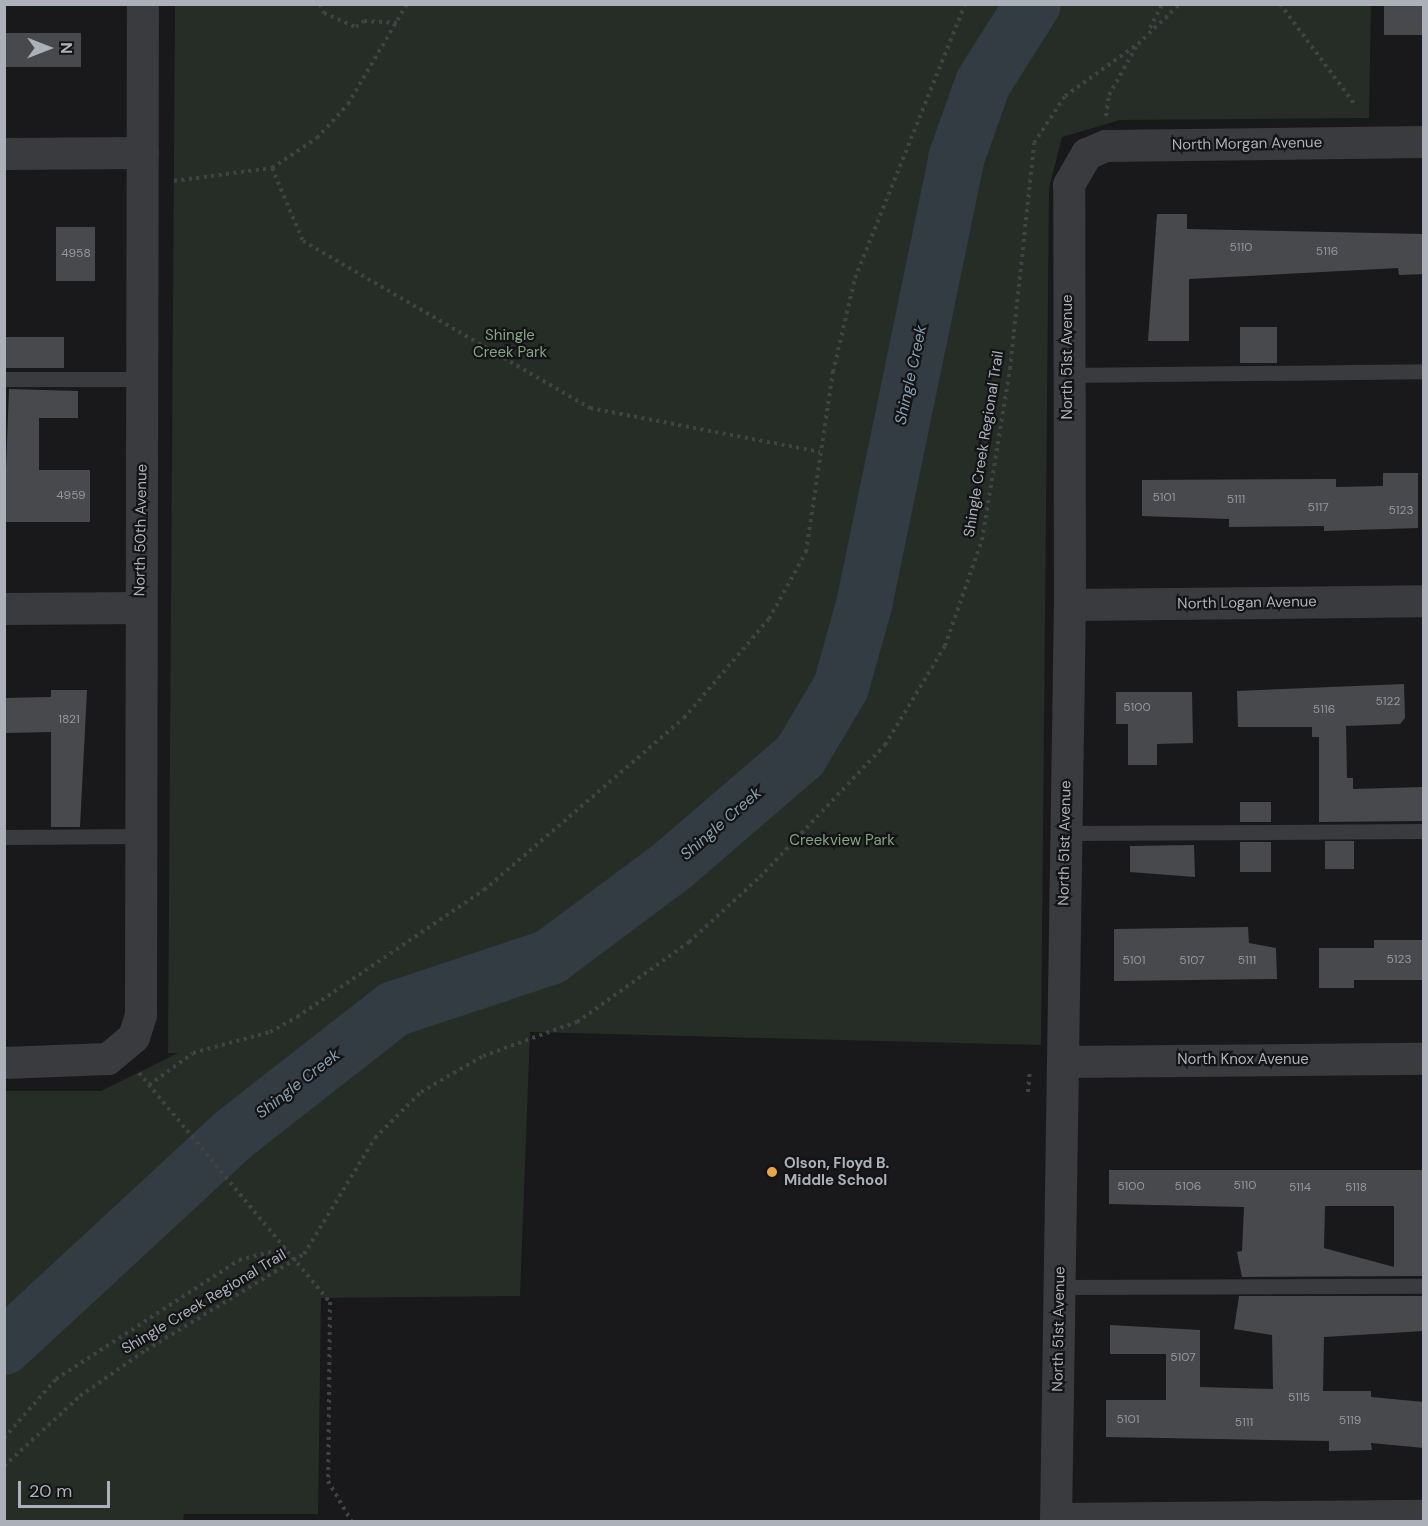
<!DOCTYPE html>
<html>
<head>
<meta charset="utf-8">
<style>
	body { margin:0 }
	#map { position:relative; width:1428px; height:1526px; overflow:hidden; background:#19191b; font-family:"DM Sans",sans-serif }
	div>[style] { position:absolute }
	.green>* { inset:0; background:#252d26 }
	.river>* { height:56px; margin:-28px; padding:0 28px; transform-origin:28px; border-radius:28px; background:#333c43 }
	.building>* { inset:0; background:#48494d; transform-origin:0 0 }
	.path>* { height:4px; margin-top:-2px; transform-origin:0; background:repeating-linear-gradient(90deg,#404246 0 3px,transparent 0 7.5px) }
	.lane>* { height:15px; margin:-7.5px; padding:0 7.5px; transform-origin:7.5px; border-radius:7.5px; background:#3a3b3f }
	.street>* { height:32px; margin:-16px; padding:0 16px; transform-origin:16px; border-radius:16px; background:#3a3b3f }
	.dots>* { width:16px; height:16px; translate:-50% -50%; box-sizing:border-box; border:3px solid #141416; border-radius:50% }
	span { translate:-50% -50%; white-space:nowrap; text-align:center; line-height:1.15; -webkit-text-stroke:4.5px #141416; paint-order:stroke }
	.number-label { font-size:12px; color:#93979e }
	.number-label span { -webkit-text-stroke-width:0 }
	.street-label { font-size:15px; color:#acb1b9 }
	.park-label { font-size:15px; color:#85a385 }
	.poi-label { font-size:15px; color:#acb1b9; font-weight:700 }
	.left { translate:0 -50%; text-align:left }
	.water-label { font-size:16px; color:#869fb1; font-style:italic }
	.frame { position:absolute; inset:0; border:6px solid #acb1b9; pointer-events:none }
	.north { position:absolute; left:18px; top:18px; width:60px; height:60px; -webkit-text-stroke:4px #141416; paint-order:stroke; rotate:90deg; font-size:16px; font-weight:700; line-height:24px; text-align:center; color:#acb1b9 }
	.north::after { content:''; display:block; margin:auto; width:21px; height:27px; background:#acb1b9; clip-path:polygon(50% 0,100% 100%,50% 72%,0 100%) }
	.scale { position:absolute; left:18px; top:1481px; width:92px; height:27px; box-sizing:border-box; border:3px solid #acb1b9; border-top:0; padding-left:8px; font-size:18px; line-height:21px; white-space:nowrap; color:#acb1b9; -webkit-text-stroke:4px #141416; paint-order:stroke }
</style>
</head>
<body>
<div id="map">
	<div class="green">
		<i style="clip-path:polygon(175px 5px,1371px 5px,1369px 118px,1120px 120px,1062px 137px,1049px 188px,1041px 1045px,530px 1032px,520px 1296px,321px 1298px,318px 1514px,184px 1514px,183px 1522px,5px 1521px,5px 1091px,101px 1091px,178px 1053px,168px 1053px)"></i>
	</div>
	<div class="river">
		<i style="left:4px;top:1347px;width:313px;rotate:-42.8deg"></i>
		<i style="left:234px;top:1134px;width:203px;rotate:-38deg"></i>
		<i style="left:394px;top:1009px;width:164px;rotate:-18.4deg"></i>
		<i style="left:550px;top:957px;width:152px;rotate:-36.7deg"></i>
		<i style="left:672px;top:866px;width:169px;rotate:-40.7deg"></i>
		<i style="left:800px;top:756px;width:80px;rotate:-59.3deg"></i>
		<i style="left:841px;top:687px;width:85px;rotate:-74.3deg"></i>
		<i style="left:864px;top:605px;width:455px;rotate:-78.3deg"></i>
		<i style="left:956px;top:159px;width:81px;rotate:-70.4deg"></i>
		<i style="left:983px;top:83px;width:93px;rotate:-57.7deg"></i>
	</div>
	<div class="building">
		<i style="left:1384px;top:4px;width:40px;height:31px"></i>
		<i style="left:4px;top:33px;width:77px;height:34px"></i>
		<i style="clip-path:polygon(1157px 214px,1187px 214px,1187px 229px,1424px 234px,1424px 274px,1399px 275px,1398px 268px,1189px 279px,1189px 341px,1148px 341px)"></i>
		<i style="left:56px;top:227px;width:39px;height:54px"></i>
		<i style="left:1277px;top:327px;width:36px;height:37px;rotate:90deg"></i>
		<i style="left:4px;top:337px;width:60px;height:31px"></i>
		<i style="clip-path:polygon(9px 389px,78px 391px,78px 418px,39px 418px,39px 470px,90px 470px,90px 522px,4px 522px)"></i>
		<i style="clip-path:polygon(1383px 473px,1418px 473px,1418px 528px,1324px 531px,1324px 526px,1229px 527px,1229px 519px,1142px 516px,1142px 480px,1336px 479px,1336px 487px,1383px 486px)"></i>
		<i style="clip-path:polygon(1404px 684px,1405px 718px,1400px 724px,1346px 726px,1347px 778px,1353px 778px,1353px 789px,1424px 787px,1424px 821px,1319px 822px,1319px 737px,1312px 737px,1312px 727px,1238px 727px,1237px 691px)"></i>
		<i style="clip-path:polygon(51px 690px,87px 690px,80px 827px,51px 827px,51px 732px,4px 733px,4px 698px,51px 697px)"></i>
		<i style="clip-path:polygon(1116px 692px,1192px 692px,1193px 743px,1157px 744px,1157px 765px,1128px 765px,1128px 724px,1116px 724px)"></i>
		<i style="left:1240px;top:802px;width:31px;height:20px"></i>
		<i style="left:1325px;top:841px;width:29px;height:28px"></i>
		<i style="left:1240px;top:842px;width:31px;height:30px"></i>
		<i style="clip-path:polygon(1194px 845px,1195px 877px,1130px 872px,1130px 846px)"></i>
		<i style="clip-path:polygon(1248px 927px,1249px 943px,1276px 948px,1277px 979px,1114px 981px,1114px 929px)"></i>
		<i style="clip-path:polygon(1374px 940px,1424px 940px,1424px 980px,1354px 980px,1354px 988px,1319px 988px,1319px 948px,1374px 948px)"></i>
		<i style="clip-path:polygon(evenodd,1109px 1170px,1424px 1170px,1424px 1276px,1242px 1277px,1237px 1252px,1242px 1251px,1244px 1207px,1109px 1204px,1109px 1170px,1325px 1206px,1394px 1206px,1394px 1267px,1324px 1248px,1325px 1206px)"></i>
		<i style="clip-path:polygon(1239px 1296px,1424px 1296px,1424px 1331px,1324px 1337px,1323px 1391px,1371px 1391px,1371px 1397px,1424px 1402px,1424px 1448px,1371px 1443px,1372px 1450px,1329px 1451px,1329px 1441px,1106px 1437px,1106px 1400px,1166px 1400px,1166px 1354px,1110px 1354px,1110px 1325px,1200px 1330px,1200px 1387px,1273px 1389px,1272px 1335px,1234px 1329px)"></i>
	</div>
	<div class="path">
		<i style="left:320px;top:4px;width:10px;rotate:66deg"></i>
		<i style="left:324px;top:13px;width:35px;rotate:24deg"></i>
		<i style="left:356px;top:27px;width:10px;rotate:-37deg"></i>
		<i style="left:364px;top:21px;width:33px;rotate:3deg"></i>
		<i style="left:1280px;top:4px;width:127px;rotate:53.3deg"></i>
		<i style="left:1150px;top:28px;width:27px;rotate:-63deg"></i>
		<i style="left:1106px;top:116px;width:21px;rotate:-82deg"></i>
		<i style="left:1109px;top:95px;width:55px;rotate:-60.6deg"></i>
		<i style="left:272px;top:168px;width:79px;rotate:67deg"></i>
		<i style="left:303px;top:241px;width:332px;rotate:30.2deg"></i>
		<i style="left:590px;top:408px;width:234px;rotate:10.8deg"></i>
		<i style="left:174px;top:181px;width:99px;rotate:-7.6deg"></i>
		<i style="left:272px;top:168px;width:54px;rotate:-33.7deg"></i>
		<i style="left:317px;top:138px;width:46px;rotate:-47.6deg"></i>
		<i style="left:348px;top:104px;width:116px;rotate:-59.5deg"></i>
		<i style="left:139px;top:1073px;width:298px;rotate:50.2deg"></i>
		<i style="left:330px;top:1302px;width:179px;rotate:90.6deg"></i>
		<i style="left:328px;top:1481px;width:48px;rotate:59.7deg"></i>
		<i style="left:149px;top:1085px;width:54px;rotate:-36deg"></i>
		<i style="left:193px;top:1053px;width:80px;rotate:-15.3deg"></i>
		<i style="left:270px;top:1032px;width:31px;rotate:-29deg"></i>
		<i style="left:297px;top:1017px;width:226px;rotate:-34.2deg"></i>
		<i style="left:484px;top:890px;width:264px;rotate:-40.7deg"></i>
		<i style="left:684px;top:718px;width:130px;rotate:-49.4deg"></i>
		<i style="left:769px;top:619px;width:77px;rotate:-61.1deg"></i>
		<i style="left:806px;top:552px;width:182px;rotate:-81.5deg"></i>
		<i style="left:833px;top:372px;width:97px;rotate:-76.8deg"></i>
		<i style="left:855px;top:278px;width:295px;rotate:-68.1deg"></i>
		<i style="left:1028px;top:1092px;width:22px;rotate:-85deg"></i>
		<i style="left:4px;top:1438px;width:79px;rotate:-48.6deg"></i>
		<i style="left:56px;top:1379px;width:218px;rotate:-33deg"></i>
		<i style="left:239px;top:1260px;width:49px;rotate:-14.3deg"></i>
		<i style="left:4px;top:1466px;width:103px;rotate:-42.6deg"></i>
		<i style="left:80px;top:1396px;width:80px;rotate:-34.9deg"></i>
		<i style="left:146px;top:1350px;width:185px;rotate:-31.3deg"></i>
		<i style="left:304px;top:1254px;width:136px;rotate:-58.5deg"></i>
		<i style="left:375px;top:1138px;width:65px;rotate:-45deg"></i>
		<i style="left:421px;top:1092px;width:72px;rotate:-30.1deg"></i>
		<i style="left:483px;top:1056px;width:100px;rotate:-19.9deg"></i>
		<i style="left:577px;top:1022px;width:138px;rotate:-35.5deg"></i>
		<i style="left:689px;top:942px;width:96px;rotate:-42.5deg"></i>
		<i style="left:760px;top:877px;width:182px;rotate:-46.6deg"></i>
		<i style="left:885px;top:745px;width:116px;rotate:-58.8deg"></i>
		<i style="left:945px;top:646px;width:112px;rotate:-70.8deg"></i>
		<i style="left:982px;top:540px;width:173px;rotate:-80.7deg"></i>
		<i style="left:1010px;top:369px;width:227px;rotate:-83.9deg"></i>
		<i style="left:1034px;top:143px;width:56px;rotate:-56.6deg"></i>
		<i style="left:1065px;top:96px;width:90px;rotate:-35.5deg"></i>
		<i style="left:1138px;top:44px;width:58px;rotate:-43.6deg"></i>
	</div>
	<div class="lane">
		<i style="left:1067px;top:375px;width:357px;rotate:-0.6deg"></i>
		<i style="left:4px;top:379px;width:139px"></i>
		<i style="left:1065px;top:833px;width:359px;rotate:-0.3deg"></i>
		<i style="left:4px;top:837px;width:137px;rotate:-0.4deg"></i>
		<i style="left:1060px;top:1287px;width:364px;rotate:-0.2deg"></i>
	</div>
	<div class="street">
		<i style="left:4px;top:154px;width:139px;rotate:-0.4deg"></i>
		<i style="left:1070px;top:605px;width:354px;rotate:-0.6deg"></i>
		<i style="left:4px;top:609px;width:137px;rotate:-0.4deg"></i>
		<i style="left:1063px;top:1062px;width:361px;rotate:-0.5deg"></i>
		<i style="left:4px;top:1063px;width:104px;rotate:-2.2deg"></i>
		<i style="left:108px;top:1059px;width:34px;rotate:-40deg"></i>
		<i style="left:134px;top:1037px;width:23px;rotate:-72deg"></i>
		<i style="left:141px;top:1015px;width:1011px;rotate:-89.89deg"></i>
		<i style="left:1056px;top:1519px;width:368px;rotate:-0.5deg"></i>
		<i style="left:1056px;top:1522px;width:917px;rotate:-89.13deg"></i>
		<i style="left:1070px;top:605px;width:420px;rotate:-90.1deg"></i>
		<i style="left:1069px;top:185px;width:36px;rotate:-60deg"></i>
		<i style="left:1087px;top:154px;width:21px;rotate:-23deg"></i>
		<i style="left:1106px;top:146px;width:318px;rotate:-0.7deg"></i>
	</div>
	<div class="dots">
		<i style="left:772px;top:1172px;background:#e4a847"></i>
	</div>
	<div class="number-label">
		<span style="left:1241px;top:248px">5110</span>
		<span style="left:1327px;top:252px">5116</span>
		<span style="left:76px;top:254px">4958</span>
		<span style="left:71px;top:496px">4959</span>
		<span style="left:1164px;top:498px">5101</span>
		<span style="left:1236px;top:500px">5111</span>
		<span style="left:1318px;top:508px">5117</span>
		<span style="left:1401px;top:511px">5123</span>
		<span style="left:1388px;top:702px">5122</span>
		<span style="left:1137px;top:708px">5100</span>
		<span style="left:1324px;top:710px">5116</span>
		<span style="left:69px;top:720px">1821</span>
		<span style="left:1399px;top:960px">5123</span>
		<span style="left:1134px;top:961px">5101</span>
		<span style="left:1192px;top:961px">5107</span>
		<span style="left:1247px;top:961px">5111</span>
		<span style="left:1245px;top:1186px">5110</span>
		<span style="left:1131px;top:1187px">5100</span>
		<span style="left:1188px;top:1187px">5106</span>
		<span style="left:1300px;top:1188px">5114</span>
		<span style="left:1356px;top:1188px">5118</span>
		<span style="left:1183px;top:1358px">5107</span>
		<span style="left:1299px;top:1398px">5115</span>
		<span style="left:1128px;top:1420px">5101</span>
		<span style="left:1350px;top:1421px">5119</span>
		<span style="left:1244px;top:1423px">5111</span>
	</div>
	<div class="street-label">
		<span style="left:1247px;top:144px;rotate:-1deg">North Morgan Avenue</span>
		<span style="left:1068px;top:357px;rotate:-90deg">North 51st Avenue</span>
		<span style="left:984px;top:444px;rotate:-81deg">Shingle Creek Regional Trail</span>
		<span style="left:141px;top:530px;rotate:-89deg">North 50th Avenue</span>
		<span style="left:1247px;top:603px;rotate:-1deg">North Logan Avenue</span>
		<span style="left:1065px;top:843px;rotate:-89deg">North 51st Avenue</span>
		<span style="left:1243px;top:1060px">North Knox Avenue</span>
		<span style="left:204px;top:1302px;rotate:-31deg">Shingle Creek Regional Trail</span>
		<span style="left:1059px;top:1329px;rotate:-89deg">North 51st Avenue</span>
	</div>
	<div class="park-label">
		<span style="left:510px;top:344px">Shingle<br>Creek Park</span>
		<span style="left:842px;top:841px">Creekview Park</span>
	</div>
	<div class="poi-label">
		<span class="left" style="left:784px;top:1172px">Olson, Floyd B.<br>Middle School</span>
	</div>
	<div class="water-label">
		<span style="left:911px;top:375px;rotate:-78deg">Shingle Creek</span>
		<span style="left:721px;top:824px;rotate:-41deg">Shingle Creek</span>
		<span style="left:298px;top:1084px;rotate:-38deg">Shingle Creek</span>
	</div>
	<div class="frame"></div>
	<div class="north">N</div>
	<div class="scale">20 m</div>
</div>
</body>
</html>
